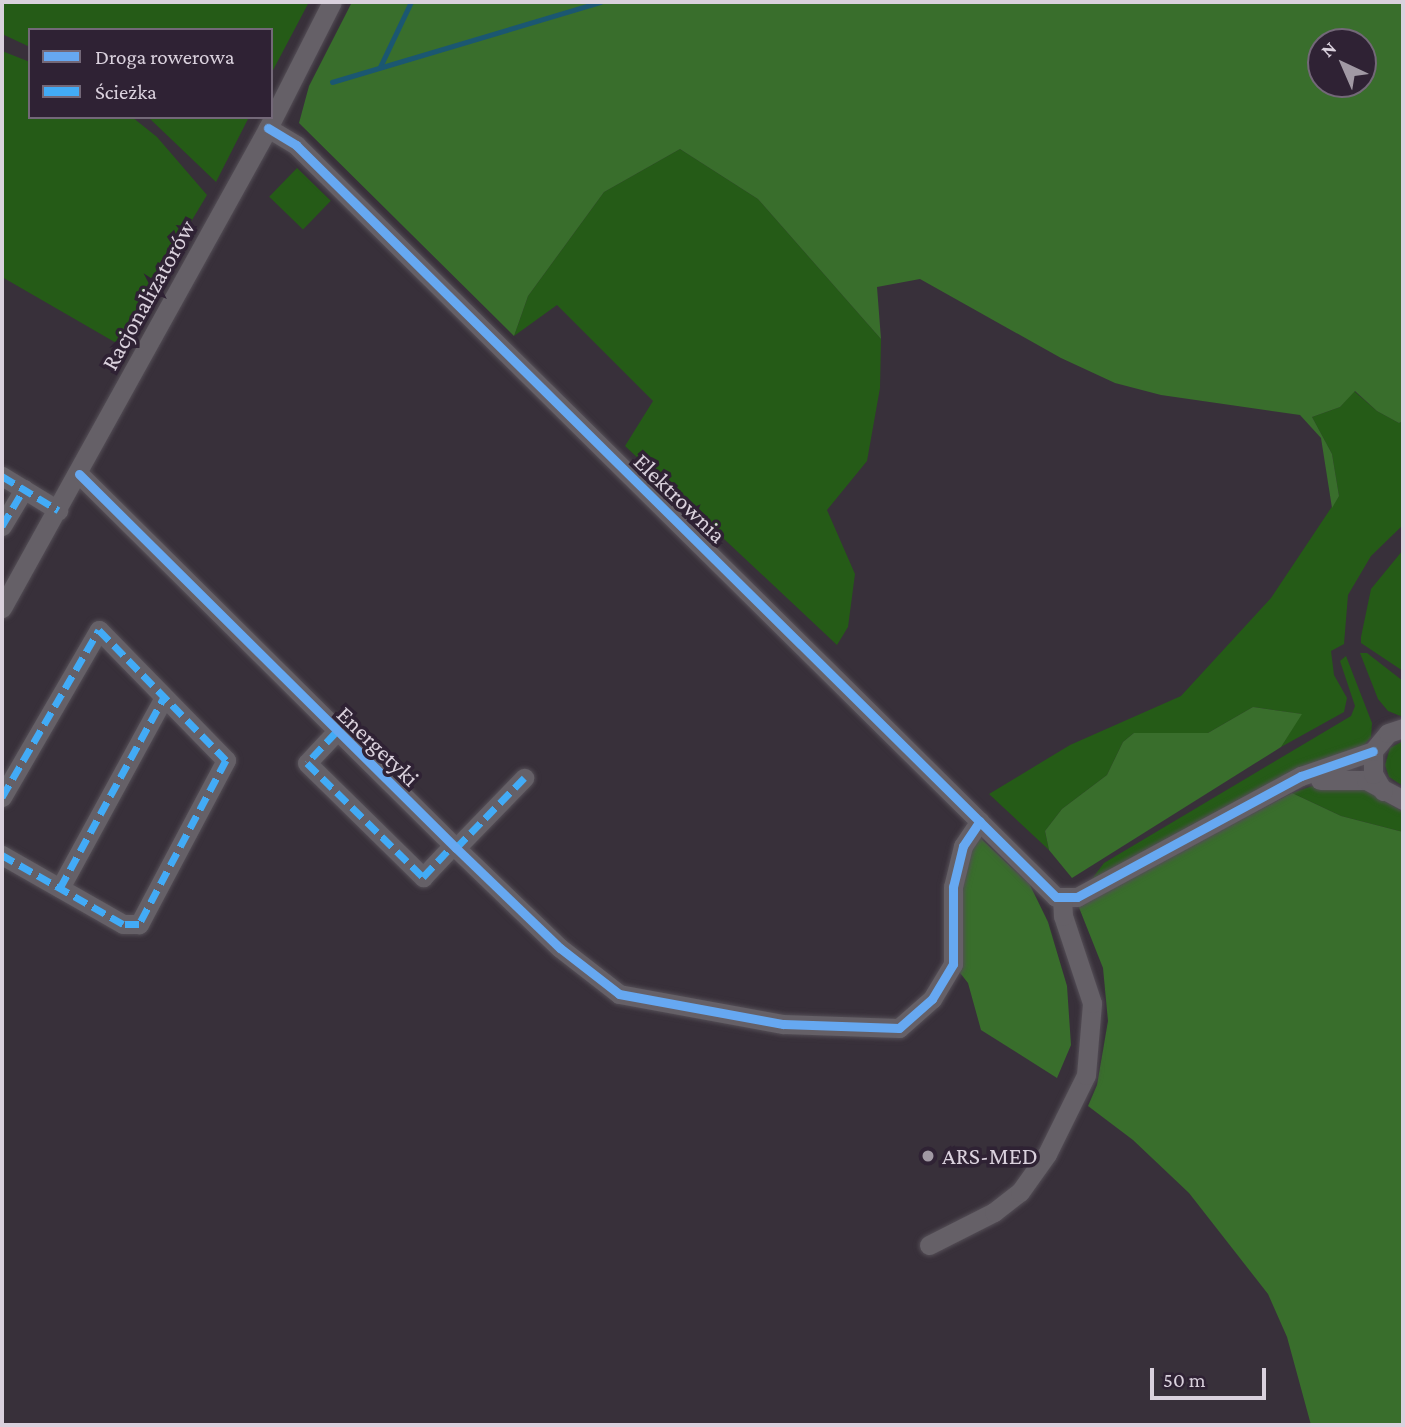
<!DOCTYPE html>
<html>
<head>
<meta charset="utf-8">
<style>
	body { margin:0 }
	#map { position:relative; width:1405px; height:1427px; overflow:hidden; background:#38303a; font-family:"Crimson Pro",serif }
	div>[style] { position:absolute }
	.green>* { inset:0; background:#255b17; transform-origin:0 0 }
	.forest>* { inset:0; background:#396e2c }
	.stream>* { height:4.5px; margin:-2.25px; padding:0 2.25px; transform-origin:2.25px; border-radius:2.25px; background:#1b5771 }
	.roads { filter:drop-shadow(0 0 2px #544e56) drop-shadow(0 0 2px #544e56) }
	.minor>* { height:19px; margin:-9.5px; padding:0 9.5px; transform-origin:9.5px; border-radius:9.5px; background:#656067 }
	.quiet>* { height:7px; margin-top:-3.5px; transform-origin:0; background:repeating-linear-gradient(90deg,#42abf6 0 14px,transparent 0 21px) }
	.cycleway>* { height:9px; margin:-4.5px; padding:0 4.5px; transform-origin:4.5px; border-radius:4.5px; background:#66a8f1 }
	.dots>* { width:19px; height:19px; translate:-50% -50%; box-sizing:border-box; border:4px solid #2f2234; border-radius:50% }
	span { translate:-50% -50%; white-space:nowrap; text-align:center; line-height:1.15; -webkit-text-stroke:7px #2f2234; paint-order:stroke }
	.street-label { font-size:24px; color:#dad1dd }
	.poi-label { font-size:24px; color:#dad1dd }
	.left { translate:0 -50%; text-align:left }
	.frame { position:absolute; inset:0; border:4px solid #dad1dd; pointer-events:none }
	.legend { position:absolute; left:28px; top:28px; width:245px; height:91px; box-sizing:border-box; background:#2f2234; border:2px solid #736878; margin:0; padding:9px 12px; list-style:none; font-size:21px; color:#dad1dd }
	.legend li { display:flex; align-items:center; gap:14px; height:35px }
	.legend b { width:35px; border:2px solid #736878 }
	.north { position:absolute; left:1307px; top:28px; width:70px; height:70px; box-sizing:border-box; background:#2f2234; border:2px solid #736878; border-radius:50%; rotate:316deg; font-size:19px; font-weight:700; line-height:28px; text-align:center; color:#dad1dd }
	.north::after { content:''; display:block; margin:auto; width:24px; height:32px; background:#a199a4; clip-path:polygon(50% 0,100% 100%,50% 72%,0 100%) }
	.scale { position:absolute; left:1150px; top:1368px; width:116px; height:32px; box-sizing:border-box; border:4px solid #dad1dd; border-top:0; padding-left:9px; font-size:21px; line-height:24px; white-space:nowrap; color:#dad1dd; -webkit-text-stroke:5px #2f2234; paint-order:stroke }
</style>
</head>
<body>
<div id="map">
	<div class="green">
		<i style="clip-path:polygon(2px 2px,309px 2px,271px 74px,271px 30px,30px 30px,30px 47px,2px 34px)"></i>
		<i style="clip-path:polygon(2px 51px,30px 62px,30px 117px,132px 117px,157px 137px,207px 195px,118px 344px,2px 277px)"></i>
		<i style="clip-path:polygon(148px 117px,249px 117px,216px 182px)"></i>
		<i style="clip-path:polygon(680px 149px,758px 199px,881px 339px,880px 388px,867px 461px,827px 510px,855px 574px,848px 627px,837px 645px,625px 446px,653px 401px,557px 305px,514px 336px,528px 296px,604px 192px)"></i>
		<i style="left:297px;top:168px;width:47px;height:40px;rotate:44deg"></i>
		<i style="clip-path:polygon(1354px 391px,1377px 411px,1399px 423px,1403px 421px,1403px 525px,1371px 556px,1348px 595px,1344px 644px,1331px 651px,1334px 675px,1347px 698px,1344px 712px,1281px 747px,1301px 714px,1253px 707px,1208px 733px,1134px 733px,1123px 742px,1107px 775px,1062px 809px,1045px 831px,1049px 850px,989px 794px,1070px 745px,1181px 696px,1271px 598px,1339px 496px,1332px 454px,1312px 417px,1340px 407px)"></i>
		<i style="clip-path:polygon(1403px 550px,1403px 671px,1361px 643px,1361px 637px,1371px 589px)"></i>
		<i style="clip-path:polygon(1360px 653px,1367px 653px,1403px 681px,1403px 717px,1388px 711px,1378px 699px)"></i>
		<i style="clip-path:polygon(1346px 656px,1372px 723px,1371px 737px,1360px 750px,1091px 880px,1104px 863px,1351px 716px,1355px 706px,1340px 661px)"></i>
		<i style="clip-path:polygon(1403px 741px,1403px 786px,1389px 777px,1385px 765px,1390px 748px)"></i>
		<i style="clip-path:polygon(1321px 783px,1365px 789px,1403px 812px,1403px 832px,1341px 816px,1292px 793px)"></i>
	</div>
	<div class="forest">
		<i style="clip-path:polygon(evenodd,352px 2px,1403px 2px,1403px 421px,1399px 423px,1377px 411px,1355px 391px,1340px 407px,1312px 417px,1332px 454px,1339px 496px,1332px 508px,1321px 438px,1300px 415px,1161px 395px,1115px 383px,1061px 358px,920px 279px,877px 287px,881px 339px,758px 199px,680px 149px,604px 192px,528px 296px,514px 336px,299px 123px,309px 86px,352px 2px,1321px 42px,1363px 42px,1363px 84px,1321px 84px,1321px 42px)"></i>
		<i style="clip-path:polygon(1253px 707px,1302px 714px,1281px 747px,1072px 878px,1049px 850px,1045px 831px,1062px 809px,1107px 775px,1123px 742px,1134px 733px,1208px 733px)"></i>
		<i style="clip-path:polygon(1292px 793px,1341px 816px,1403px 832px,1403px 1425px,1311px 1425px,1287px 1337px,1268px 1294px,1189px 1193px,1133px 1140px,1088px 1106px,1097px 1085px,1108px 1021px,1103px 968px,1078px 905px)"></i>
		<i style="clip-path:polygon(973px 831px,1030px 885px,1048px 922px,1067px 986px,1071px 1045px,1057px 1078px,981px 1030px,968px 983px,953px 964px,949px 930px)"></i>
	</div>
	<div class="stream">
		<i style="left:380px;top:67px;width:72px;rotate:-64.5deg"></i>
		<i style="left:332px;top:82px;width:280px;rotate:-16.6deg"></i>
	</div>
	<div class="roads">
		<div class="minor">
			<i style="left:268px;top:128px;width:33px;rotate:31deg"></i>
			<i style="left:296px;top:145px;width:1069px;rotate:44.7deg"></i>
			<i style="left:1056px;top:897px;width:21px"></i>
			<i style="left:1077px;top:897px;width:255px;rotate:-28.4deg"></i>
			<i style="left:1301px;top:776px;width:76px;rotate:-19.1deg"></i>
			<i style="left:79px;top:474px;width:531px;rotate:44.77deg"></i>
			<i style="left:456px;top:848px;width:144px;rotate:43.9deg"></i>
			<i style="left:560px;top:948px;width:75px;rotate:37.9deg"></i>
			<i style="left:619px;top:994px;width:167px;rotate:10.4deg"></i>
			<i style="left:783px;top:1024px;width:116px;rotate:2deg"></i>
			<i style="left:899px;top:1028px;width:44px;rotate:-41.3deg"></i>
			<i style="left:932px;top:999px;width:41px;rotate:-59deg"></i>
			<i style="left:953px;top:964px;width:77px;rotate:-90deg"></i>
			<i style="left:953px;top:887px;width:42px;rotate:-76.3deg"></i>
			<i style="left:963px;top:846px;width:30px;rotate:-56deg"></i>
			<i style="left:2px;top:476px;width:66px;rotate:31.3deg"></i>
			<i style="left:2px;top:526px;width:43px;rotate:-59.3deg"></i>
			<i style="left:2px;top:608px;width:549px;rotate:-61.01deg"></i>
			<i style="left:268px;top:128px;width:141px;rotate:-63.1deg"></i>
			<i style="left:336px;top:732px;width:42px;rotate:133.1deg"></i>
			<i style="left:307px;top:763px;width:163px;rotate:44.5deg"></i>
			<i style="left:423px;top:877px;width:44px;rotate:-46.8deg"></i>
			<i style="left:1320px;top:780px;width:46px"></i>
			<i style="left:1366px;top:780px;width:42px;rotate:28.4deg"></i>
			<i style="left:1383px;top:791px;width:20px;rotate:-120deg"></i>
			<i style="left:1373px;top:774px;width:23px;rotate:-90deg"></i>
			<i style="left:1373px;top:751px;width:23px;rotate:-50deg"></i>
			<i style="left:1388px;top:733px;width:16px;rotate:-18deg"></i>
			<i style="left:2px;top:797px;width:193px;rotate:-59.9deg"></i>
			<i style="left:99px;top:630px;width:182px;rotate:45.7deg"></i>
			<i style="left:226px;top:760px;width:186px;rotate:117.9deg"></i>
			<i style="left:139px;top:924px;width:16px;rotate:180deg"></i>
			<i style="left:123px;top:924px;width:139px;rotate:-150.3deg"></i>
			<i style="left:456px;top:848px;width:98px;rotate:-45.8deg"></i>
			<i style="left:60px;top:888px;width:217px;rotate:-61.4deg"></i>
			<i style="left:929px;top:1245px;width:73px;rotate:-26.9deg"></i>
			<i style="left:994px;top:1212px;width:33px;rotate:-38deg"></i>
			<i style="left:1020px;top:1192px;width:47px;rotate:-54.6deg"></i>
			<i style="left:1047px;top:1154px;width:88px;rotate:-63.7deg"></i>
			<i style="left:1086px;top:1075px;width:72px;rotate:-85.2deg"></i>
			<i style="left:1092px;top:1003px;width:92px;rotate:-108.4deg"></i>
			<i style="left:1063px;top:916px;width:18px;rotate:-93deg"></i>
		</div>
	</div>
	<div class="quiet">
		<i style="left:2px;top:476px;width:66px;rotate:31.3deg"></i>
		<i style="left:2px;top:526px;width:43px;rotate:-59.3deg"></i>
		<i style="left:336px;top:732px;width:42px;rotate:133.1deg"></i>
		<i style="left:307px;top:763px;width:163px;rotate:44.5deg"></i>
		<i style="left:423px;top:877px;width:44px;rotate:-46.8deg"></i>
		<i style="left:2px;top:797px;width:193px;rotate:-59.9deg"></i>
		<i style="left:99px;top:630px;width:182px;rotate:45.7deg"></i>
		<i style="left:226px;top:760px;width:186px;rotate:117.9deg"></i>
		<i style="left:139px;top:924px;width:16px;rotate:180deg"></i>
		<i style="left:123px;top:924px;width:139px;rotate:-150.3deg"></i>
		<i style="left:456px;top:848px;width:98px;rotate:-45.8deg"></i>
		<i style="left:60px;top:888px;width:217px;rotate:-61.4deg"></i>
	</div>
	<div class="cycleway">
		<i style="left:268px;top:128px;width:33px;rotate:31deg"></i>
		<i style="left:296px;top:145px;width:1069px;rotate:44.7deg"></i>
		<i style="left:1056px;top:897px;width:21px"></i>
		<i style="left:1077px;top:897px;width:255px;rotate:-28.4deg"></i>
		<i style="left:1301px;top:776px;width:76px;rotate:-19.1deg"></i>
		<i style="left:79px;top:474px;width:531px;rotate:44.77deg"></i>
		<i style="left:456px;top:848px;width:144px;rotate:43.9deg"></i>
		<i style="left:560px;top:948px;width:75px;rotate:37.9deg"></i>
		<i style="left:619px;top:994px;width:167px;rotate:10.4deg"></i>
		<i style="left:783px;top:1024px;width:116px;rotate:2deg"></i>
		<i style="left:899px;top:1028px;width:44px;rotate:-41.3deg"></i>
		<i style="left:932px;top:999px;width:41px;rotate:-59deg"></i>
		<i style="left:953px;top:964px;width:77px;rotate:-90deg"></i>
		<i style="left:953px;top:887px;width:42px;rotate:-76.3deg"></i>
		<i style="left:963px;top:846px;width:30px;rotate:-56deg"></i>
	</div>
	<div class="dots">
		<i style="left:928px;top:1156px;background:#a199a4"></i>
	</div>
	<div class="street-label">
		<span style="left:148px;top:295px;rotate:-61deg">Racjonalizatorów</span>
		<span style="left:680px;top:498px;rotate:44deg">Elektrownia</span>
		<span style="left:378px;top:746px;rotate:44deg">Energetyki</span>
	</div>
	<div class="poi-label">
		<span class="left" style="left:942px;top:1156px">ARS-MED</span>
	</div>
	<div class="frame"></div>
	<ul class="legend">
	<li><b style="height:9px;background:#66a8f1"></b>Droga rowerowa</li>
	<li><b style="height:9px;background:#42abf6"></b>Ścieżka</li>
	</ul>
	<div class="north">N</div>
	<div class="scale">50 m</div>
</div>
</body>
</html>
